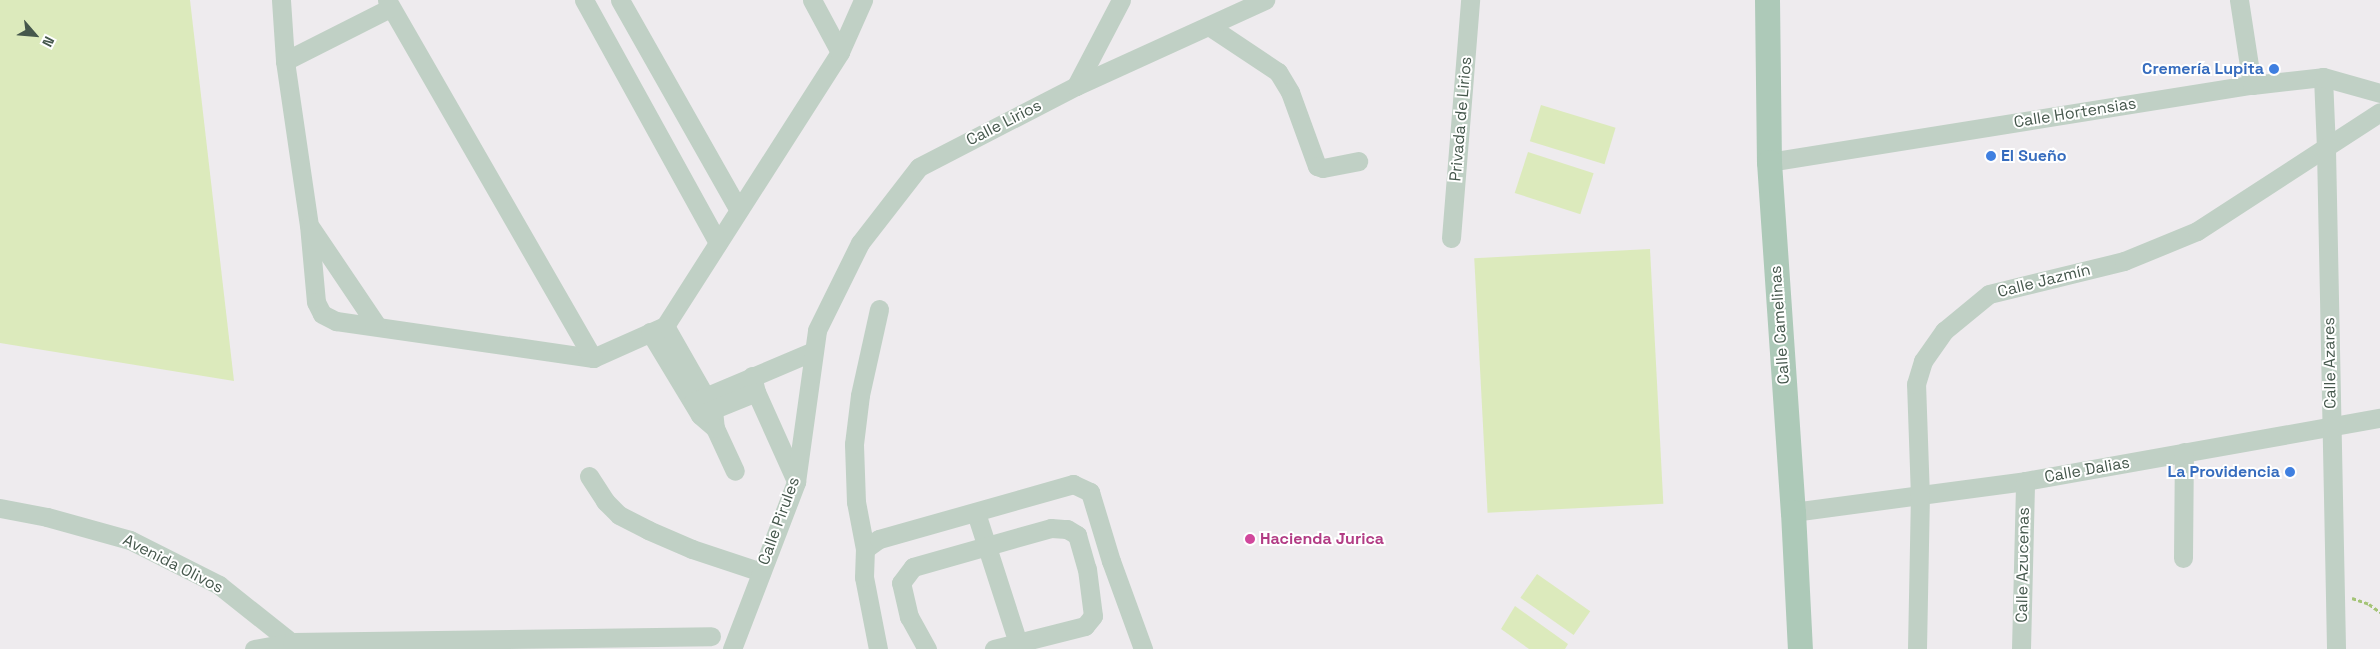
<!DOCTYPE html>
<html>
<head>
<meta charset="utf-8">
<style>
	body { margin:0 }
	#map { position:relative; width:2380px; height:649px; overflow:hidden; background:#eeebee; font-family:"Space Grotesk",sans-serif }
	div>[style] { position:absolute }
	.green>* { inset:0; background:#dceabc; transform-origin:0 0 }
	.path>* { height:3px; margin-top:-1.5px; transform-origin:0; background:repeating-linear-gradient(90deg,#a4c477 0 4px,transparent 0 6.5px) }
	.minor>* { height:19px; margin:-9.5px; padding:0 9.5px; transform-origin:9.5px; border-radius:9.5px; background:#c0d0c5 }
	.major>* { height:25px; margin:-12.5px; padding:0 12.5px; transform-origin:12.5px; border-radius:12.5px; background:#adc9b8 }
	.dots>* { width:14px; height:14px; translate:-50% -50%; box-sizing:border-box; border:2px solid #fff; border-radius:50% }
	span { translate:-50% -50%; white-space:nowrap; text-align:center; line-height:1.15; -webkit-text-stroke:4px #fff; paint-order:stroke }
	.shop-label { font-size:16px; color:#366cbe; font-weight:700 }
	.right { translate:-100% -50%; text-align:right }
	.left { translate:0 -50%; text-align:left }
	.street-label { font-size:16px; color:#45574c }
	.hotel-label { font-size:16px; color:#b23c85; font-weight:700 }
	.north { position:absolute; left:10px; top:10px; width:50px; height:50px; -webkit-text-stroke:4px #fff; paint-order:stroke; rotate:117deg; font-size:14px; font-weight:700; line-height:20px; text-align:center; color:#45574c }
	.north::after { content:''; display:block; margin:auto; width:18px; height:22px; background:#45574c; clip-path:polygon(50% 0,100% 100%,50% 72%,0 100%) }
</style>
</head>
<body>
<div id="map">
	<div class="green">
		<i style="clip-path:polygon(0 0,190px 0,234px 381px,0 343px)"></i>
		<i style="left:1541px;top:105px;width:78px;height:38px;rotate:17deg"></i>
		<i style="left:1528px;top:152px;width:69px;height:43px;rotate:18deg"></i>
		<i style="left:1650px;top:249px;width:255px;height:176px;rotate:87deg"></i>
		<i style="left:1537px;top:574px;width:65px;height:29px;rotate:35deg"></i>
		<i style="clip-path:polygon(1515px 606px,1568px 644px,1565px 649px,1529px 649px,1501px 629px)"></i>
	</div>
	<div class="path">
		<i style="left:2352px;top:598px;width:18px;rotate:19deg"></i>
		<i style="left:2369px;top:604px;width:14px;rotate:36deg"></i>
	</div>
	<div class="minor">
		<i style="left:281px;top:0;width:61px;rotate:86.2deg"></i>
		<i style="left:285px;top:61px;width:166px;rotate:81.7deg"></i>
		<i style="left:309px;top:225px;width:77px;rotate:84.8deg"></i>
		<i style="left:316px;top:302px;width:13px;rotate:63deg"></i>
		<i style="left:322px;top:314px;width:16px;rotate:27deg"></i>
		<i style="left:336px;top:321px;width:260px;rotate:8.2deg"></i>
		<i style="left:593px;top:358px;width:79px;rotate:-24deg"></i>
		<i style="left:665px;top:326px;width:325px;rotate:-57.4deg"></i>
		<i style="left:840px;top:52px;width:57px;rotate:-66.1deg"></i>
		<i style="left:387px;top:0;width:413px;rotate:60.1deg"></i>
		<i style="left:584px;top:0;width:277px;rotate:61.1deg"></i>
		<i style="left:620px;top:0;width:241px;rotate:60.5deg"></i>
		<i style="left:812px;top:0;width:59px;rotate:61.7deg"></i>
		<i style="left:2239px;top:0;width:86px;rotate:81.3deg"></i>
		<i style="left:1209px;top:26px;width:83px;rotate:33.7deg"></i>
		<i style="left:1278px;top:72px;width:23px;rotate:59deg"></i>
		<i style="left:1290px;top:92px;width:79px;rotate:70deg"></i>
		<i style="left:1317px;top:166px;width:6px;rotate:18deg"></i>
		<i style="left:1323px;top:168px;width:36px;rotate:-11deg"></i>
		<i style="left:285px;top:61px;width:118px;rotate:-26.8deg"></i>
		<i style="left:2323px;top:77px;width:72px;rotate:87.6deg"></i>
		<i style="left:2326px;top:149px;width:500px;rotate:88.85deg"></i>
		<i style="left:1076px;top:86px;width:97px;rotate:-62.4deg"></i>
		<i style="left:1769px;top:162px;width:489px;rotate:-9.1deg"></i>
		<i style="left:2252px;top:85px;width:71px;rotate:-6.4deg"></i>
		<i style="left:2323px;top:77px;width:59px;rotate:15.7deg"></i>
		<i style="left:311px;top:228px;width:118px;rotate:56deg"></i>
		<i style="left:1451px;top:238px;width:239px;rotate:-85.4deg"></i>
		<i style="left:665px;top:326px;width:97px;rotate:60.3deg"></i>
		<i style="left:713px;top:410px;width:18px;rotate:84deg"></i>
		<i style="left:715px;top:428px;width:47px;rotate:65.1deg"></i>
		<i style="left:650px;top:332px;width:97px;rotate:58.9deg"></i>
		<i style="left:700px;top:415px;width:20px;rotate:41deg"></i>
		<i style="left:752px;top:376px;width:16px;rotate:76deg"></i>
		<i style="left:756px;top:392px;width:98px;rotate:65.8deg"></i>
		<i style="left:693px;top:402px;width:131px;rotate:-22.9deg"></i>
		<i style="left:702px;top:414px;width:58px;rotate:-22.2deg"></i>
		<i style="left:589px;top:476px;width:30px;rotate:57deg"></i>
		<i style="left:605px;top:501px;width:20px;rotate:45deg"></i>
		<i style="left:619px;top:515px;width:33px;rotate:27deg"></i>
		<i style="left:648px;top:530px;width:48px;rotate:23.4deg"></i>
		<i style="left:692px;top:549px;width:73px;rotate:18.4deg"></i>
		<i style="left:0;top:508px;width:48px;rotate:10.8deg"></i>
		<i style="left:47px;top:517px;width:86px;rotate:15.5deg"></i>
		<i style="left:130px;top:540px;width:100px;rotate:26.8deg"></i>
		<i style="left:219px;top:585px;width:100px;rotate:38.5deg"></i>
		<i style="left:1793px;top:512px;width:234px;rotate:-7.6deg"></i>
		<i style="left:2025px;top:481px;width:361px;rotate:-10.1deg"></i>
		<i style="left:976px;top:513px;width:137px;rotate:72.1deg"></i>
		<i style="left:865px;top:549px;width:48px;rotate:-100.8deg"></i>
		<i style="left:856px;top:502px;width:58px;rotate:-92deg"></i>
		<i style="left:854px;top:444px;width:49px;rotate:-83deg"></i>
		<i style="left:860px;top:395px;width:88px;rotate:-77.5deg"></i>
		<i style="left:2183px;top:558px;width:106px;rotate:-89.5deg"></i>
		<i style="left:254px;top:649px;width:39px;rotate:-10deg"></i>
		<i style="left:292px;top:642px;width:419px;rotate:-0.8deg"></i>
		<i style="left:732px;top:649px;width:179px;rotate:-69deg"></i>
		<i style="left:796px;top:482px;width:153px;rotate:-82.1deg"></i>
		<i style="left:817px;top:330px;width:97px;rotate:-63.7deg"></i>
		<i style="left:860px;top:243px;width:96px;rotate:-52.2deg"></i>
		<i style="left:919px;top:167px;width:177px;rotate:-27.3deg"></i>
		<i style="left:1076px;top:86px;width:208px;rotate:-24.5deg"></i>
		<i style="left:878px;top:649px;width:73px;rotate:-101deg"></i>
		<i style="left:864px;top:577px;width:28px;rotate:-88deg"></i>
		<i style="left:865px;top:549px;width:17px;rotate:-36deg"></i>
		<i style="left:879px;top:539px;width:202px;rotate:-15.8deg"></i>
		<i style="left:1073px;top:484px;width:19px;rotate:25deg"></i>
		<i style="left:1090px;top:492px;width:72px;rotate:73.1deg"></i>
		<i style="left:1111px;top:561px;width:94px;rotate:70deg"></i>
		<i style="left:927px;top:649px;width:37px;rotate:-119deg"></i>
		<i style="left:909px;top:617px;width:35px;rotate:-103deg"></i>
		<i style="left:901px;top:583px;width:20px;rotate:-53deg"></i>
		<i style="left:913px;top:567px;width:143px;rotate:-15.8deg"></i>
		<i style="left:1051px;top:528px;width:16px;rotate:4deg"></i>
		<i style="left:1067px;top:529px;width:12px;rotate:31deg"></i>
		<i style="left:1077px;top:535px;width:35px;rotate:74deg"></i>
		<i style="left:1087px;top:569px;width:47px;rotate:82.7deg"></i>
		<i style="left:1093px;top:616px;width:13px;rotate:129deg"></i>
		<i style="left:1085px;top:626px;width:94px;rotate:165.8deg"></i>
		<i style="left:1917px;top:649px;width:152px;rotate:-88.9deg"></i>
		<i style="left:1920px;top:497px;width:113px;rotate:-92deg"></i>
		<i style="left:1916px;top:384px;width:24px;rotate:-73deg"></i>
		<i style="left:1923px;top:361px;width:37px;rotate:-55deg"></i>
		<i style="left:1944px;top:331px;width:58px;rotate:-39.4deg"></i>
		<i style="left:1989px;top:294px;width:139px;rotate:-13.7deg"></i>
		<i style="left:2124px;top:261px;width:79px;rotate:-22.3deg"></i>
		<i style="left:2197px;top:231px;width:218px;rotate:-33deg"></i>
		<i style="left:2021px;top:649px;width:168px;rotate:-88.6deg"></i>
	</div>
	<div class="major">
		<i style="left:1767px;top:0;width:162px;rotate:89.3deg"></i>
		<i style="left:1769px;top:162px;width:351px;rotate:86.1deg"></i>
		<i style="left:1793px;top:512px;width:137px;rotate:87.1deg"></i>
	</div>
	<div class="dots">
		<i style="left:2274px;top:69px;background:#3f7fe0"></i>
		<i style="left:1991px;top:156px;background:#3f7fe0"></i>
		<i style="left:2290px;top:472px;background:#3f7fe0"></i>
		<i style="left:1250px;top:539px;background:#d1479c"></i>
	</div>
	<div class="shop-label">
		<span class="right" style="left:2264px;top:69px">Cremería Lupita</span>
		<span class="left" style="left:2001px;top:156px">El Sueño</span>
		<span class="right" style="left:2280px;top:472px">La Providencia</span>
	</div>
	<div class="street-label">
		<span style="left:2075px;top:113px;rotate:-9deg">Calle Hortensias</span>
		<span style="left:1461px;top:119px;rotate:-85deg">Privada de Lirios</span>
		<span style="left:1004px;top:123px;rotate:-27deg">Calle Lirios</span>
		<span style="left:2044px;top:281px;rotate:-14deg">Calle Jazmín</span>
		<span style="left:1780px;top:325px;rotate:-94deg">Calle Camelinas</span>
		<span style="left:2330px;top:363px;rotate:-91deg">Calle Azares</span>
		<span style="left:2087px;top:470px;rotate:-10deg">Calle Dalias</span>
		<span style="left:779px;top:521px;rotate:-70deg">Calle Pirules</span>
		<span style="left:173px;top:564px;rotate:27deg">Avenida Olivos</span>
		<span style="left:2023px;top:565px;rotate:-89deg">Calle Azucenas</span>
	</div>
	<div class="hotel-label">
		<span class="left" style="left:1260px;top:539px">Hacienda Jurica</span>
	</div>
	<div class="north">N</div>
</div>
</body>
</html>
